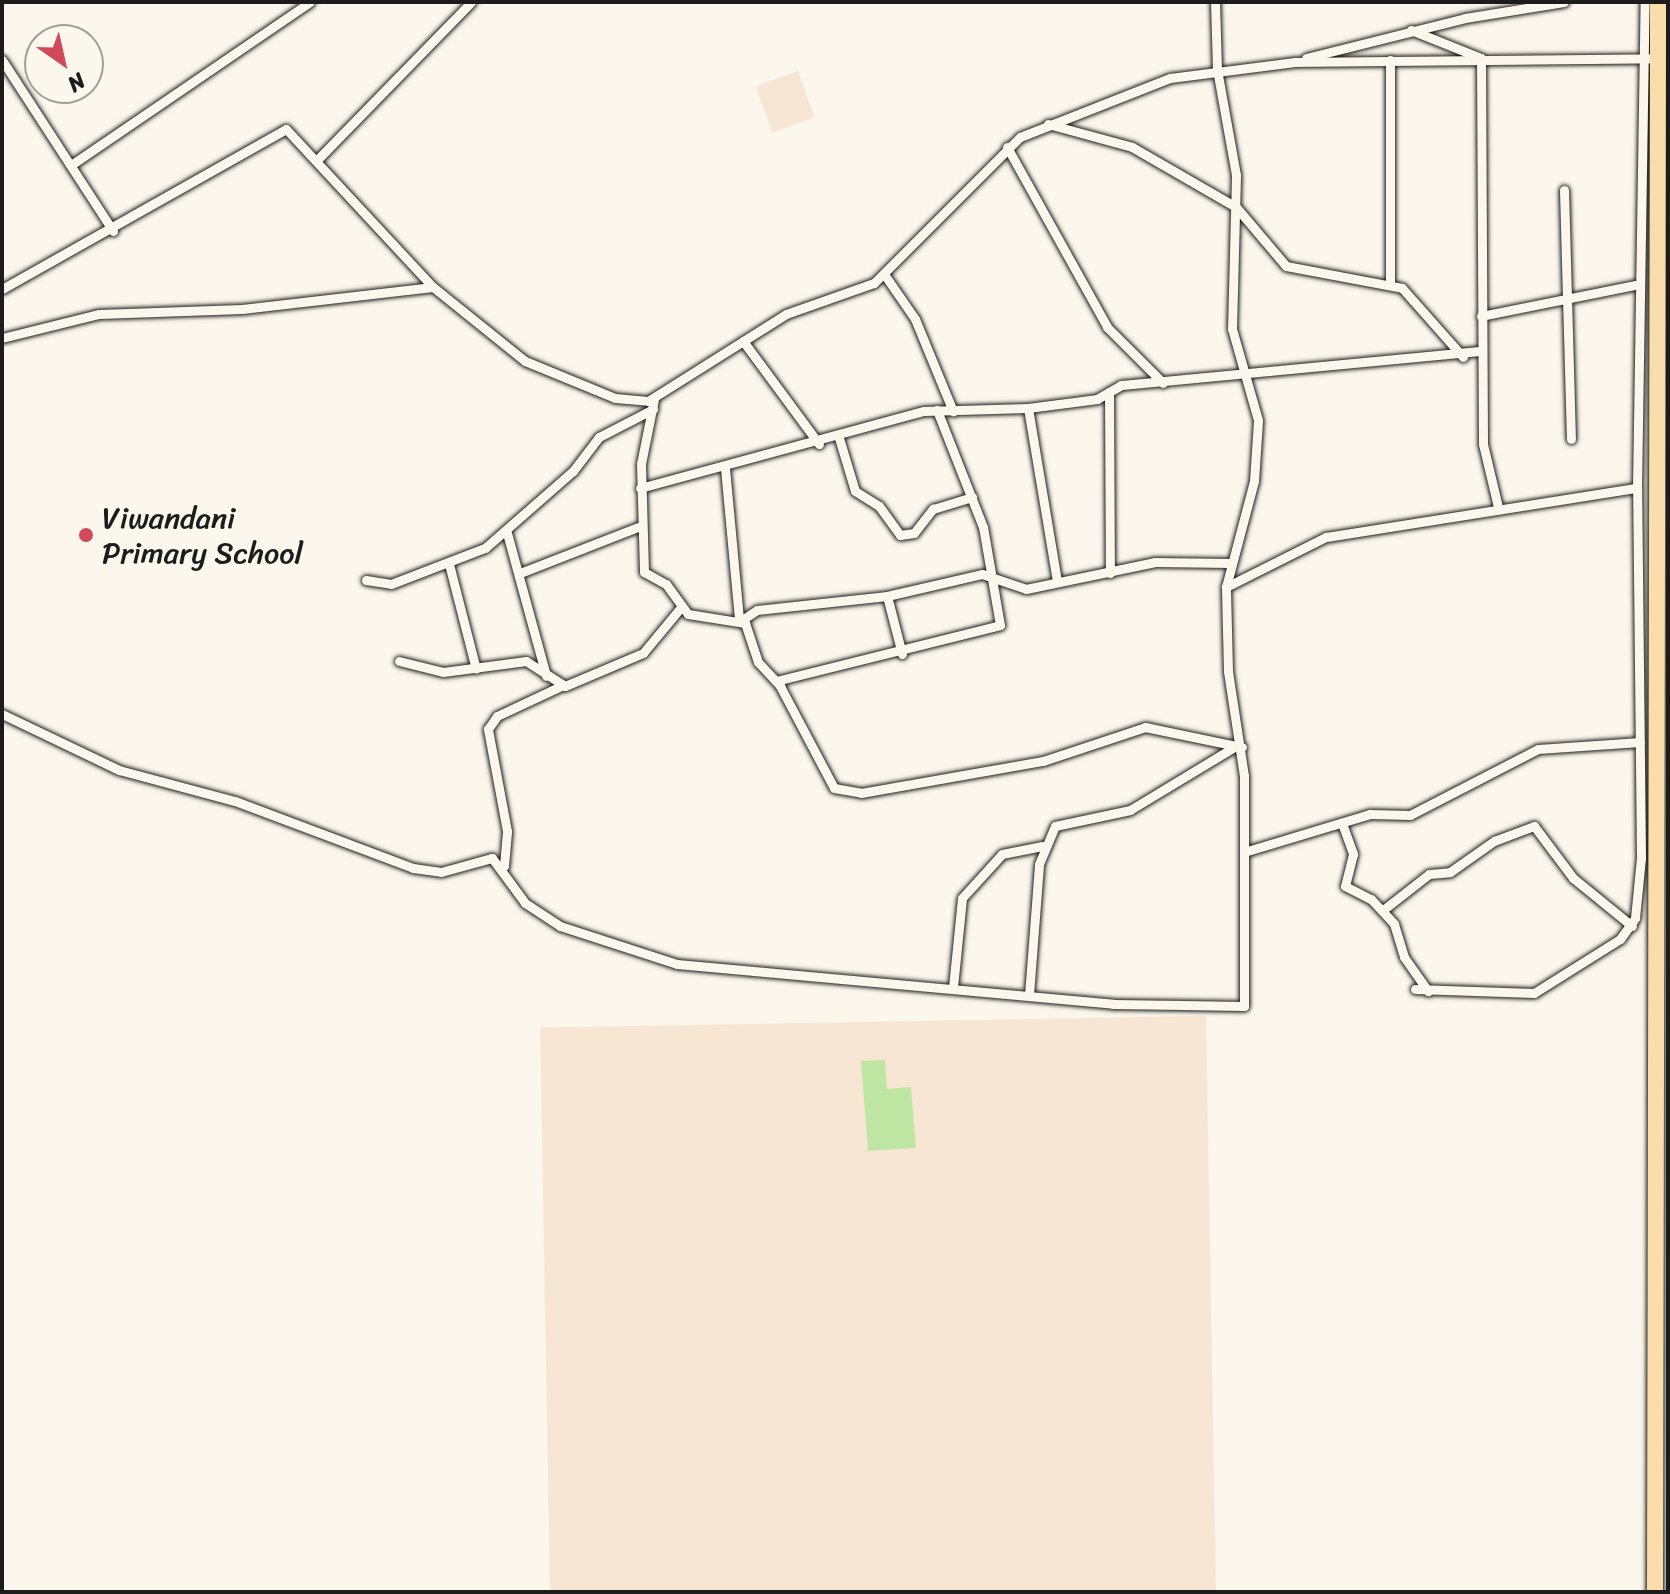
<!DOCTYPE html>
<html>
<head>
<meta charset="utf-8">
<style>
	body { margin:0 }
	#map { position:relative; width:1670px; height:1594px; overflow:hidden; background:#fbf7ec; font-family:Sriracha,sans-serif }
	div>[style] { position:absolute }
	.built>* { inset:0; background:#f7e6d4; transform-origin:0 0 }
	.green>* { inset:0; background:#bee6a2 }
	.roads { filter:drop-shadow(0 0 2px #1c1c1c) drop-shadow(0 0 2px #1c1c1c) }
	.street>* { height:9px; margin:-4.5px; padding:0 4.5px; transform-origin:4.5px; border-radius:4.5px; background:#fbf7ec }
	.highway>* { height:16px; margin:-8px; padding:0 8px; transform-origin:8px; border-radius:8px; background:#fbddab }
	.dots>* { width:22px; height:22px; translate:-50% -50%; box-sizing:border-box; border:4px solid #fbf7ec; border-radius:50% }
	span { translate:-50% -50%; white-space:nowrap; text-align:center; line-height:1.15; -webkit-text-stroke:6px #fbf7ec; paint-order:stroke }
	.poi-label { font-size:30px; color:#1c1c1c }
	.left { translate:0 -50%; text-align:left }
	.frame { position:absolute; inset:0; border:4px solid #1c1c1c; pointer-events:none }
	.north { position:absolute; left:24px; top:24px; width:80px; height:80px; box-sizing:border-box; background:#fbf7ec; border:2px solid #a29f99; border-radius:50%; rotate:146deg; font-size:22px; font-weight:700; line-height:32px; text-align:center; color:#1c1c1c }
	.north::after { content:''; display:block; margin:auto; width:28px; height:36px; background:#d1495b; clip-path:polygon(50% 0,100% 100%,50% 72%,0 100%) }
</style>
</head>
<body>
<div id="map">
	<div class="built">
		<i style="left:798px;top:71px;width:49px;height:45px;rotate:70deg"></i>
		<i style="left:1206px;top:1016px;width:576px;height:666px;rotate:89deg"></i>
	</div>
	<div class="green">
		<i style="clip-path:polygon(885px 1060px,887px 1089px,911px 1087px,916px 1148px,868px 1151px,861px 1061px)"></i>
	</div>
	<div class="roads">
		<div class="street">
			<i style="left:1411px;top:30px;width:75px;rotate:21.8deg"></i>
			<i style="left:1481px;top:58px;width:386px;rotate:89.7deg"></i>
			<i style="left:1483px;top:444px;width:65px;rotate:76.6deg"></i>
			<i style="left:1306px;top:58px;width:164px;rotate:-14.1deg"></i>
			<i style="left:1465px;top:18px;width:100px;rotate:-9.2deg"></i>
			<i style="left:2px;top:60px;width:204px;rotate:57deg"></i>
			<i style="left:1390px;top:60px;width:222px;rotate:90deg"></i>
			<i style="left:1048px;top:124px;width:87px;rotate:15.3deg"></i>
			<i style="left:1132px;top:147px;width:120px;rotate:30deg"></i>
			<i style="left:1236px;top:207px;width:77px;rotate:49.7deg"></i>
			<i style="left:1286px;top:266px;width:118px;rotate:10.7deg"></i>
			<i style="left:1402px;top:288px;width:92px;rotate:48.5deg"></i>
			<i style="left:1007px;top:147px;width:206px;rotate:60.9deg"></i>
			<i style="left:1107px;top:327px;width:79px;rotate:45deg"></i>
			<i style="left:316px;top:161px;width:222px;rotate:-45.7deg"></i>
			<i style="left:71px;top:165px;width:289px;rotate:-34.3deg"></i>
			<i style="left:1564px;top:190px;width:249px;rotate:88.4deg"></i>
			<i style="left:884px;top:274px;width:55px;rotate:55.4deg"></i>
			<i style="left:915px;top:319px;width:100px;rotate:67.6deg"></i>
			<i style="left:2px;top:289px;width:326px;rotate:-29.4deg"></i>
			<i style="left:286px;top:129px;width:216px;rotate:47.1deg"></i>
			<i style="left:1481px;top:316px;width:162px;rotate:-11.4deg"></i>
			<i style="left:2px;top:338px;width:100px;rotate:-13.9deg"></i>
			<i style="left:99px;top:314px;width:143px;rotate:-2deg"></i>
			<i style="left:242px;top:309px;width:192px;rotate:-6.6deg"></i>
			<i style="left:433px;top:287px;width:118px;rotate:38.8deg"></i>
			<i style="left:525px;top:361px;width:97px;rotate:22.3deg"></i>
			<i style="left:615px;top:398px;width:33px;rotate:5deg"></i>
			<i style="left:648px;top:401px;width:163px;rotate:-32.2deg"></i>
			<i style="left:786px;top:314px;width:93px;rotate:-19.4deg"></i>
			<i style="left:874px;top:283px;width:206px;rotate:-45deg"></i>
			<i style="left:1020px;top:137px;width:161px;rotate:-21.5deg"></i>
			<i style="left:1170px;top:78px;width:126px;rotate:-7.3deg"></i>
			<i style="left:1295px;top:62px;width:363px;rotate:-0.6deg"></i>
			<i style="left:743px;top:341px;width:128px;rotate:53.6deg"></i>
			<i style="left:1109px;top:392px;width:181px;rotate:89.7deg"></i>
			<i style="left:654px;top:399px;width:66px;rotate:101.3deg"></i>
			<i style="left:641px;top:464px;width:108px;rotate:88.4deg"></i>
			<i style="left:644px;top:572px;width:25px;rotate:29deg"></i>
			<i style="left:666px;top:584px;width:37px;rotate:54deg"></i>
			<i style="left:688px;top:614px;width:58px;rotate:9deg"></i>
			<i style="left:745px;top:623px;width:41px;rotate:71.6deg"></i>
			<i style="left:758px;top:662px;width:33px;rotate:47deg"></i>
			<i style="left:780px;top:686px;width:115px;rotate:62.1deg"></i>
			<i style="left:834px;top:788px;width:27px;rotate:10deg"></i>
			<i style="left:861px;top:793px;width:185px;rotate:-10deg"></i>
			<i style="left:1043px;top:761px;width:108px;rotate:-18.4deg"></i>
			<i style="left:1145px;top:727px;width:99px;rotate:11.7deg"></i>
			<i style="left:1028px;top:408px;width:176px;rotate:80.5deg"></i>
			<i style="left:839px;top:438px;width:55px;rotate:73.2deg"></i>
			<i style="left:855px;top:491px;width:28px;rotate:32deg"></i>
			<i style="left:879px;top:506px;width:36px;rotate:54deg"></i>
			<i style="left:900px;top:535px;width:14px;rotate:-8deg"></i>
			<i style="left:914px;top:533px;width:31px;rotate:-52deg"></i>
			<i style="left:933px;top:509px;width:41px;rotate:-17.1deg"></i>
			<i style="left:725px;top:468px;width:153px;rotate:84.7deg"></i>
			<i style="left:640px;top:488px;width:294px;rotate:-15.2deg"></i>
			<i style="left:924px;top:411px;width:104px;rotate:-1.7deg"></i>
			<i style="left:1028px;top:408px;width:70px;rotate:-7.4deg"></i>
			<i style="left:1097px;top:399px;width:28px;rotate:-30deg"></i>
			<i style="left:1121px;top:385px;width:361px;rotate:-5.4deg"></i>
			<i style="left:507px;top:533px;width:148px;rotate:74.7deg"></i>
			<i style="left:449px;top:564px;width:108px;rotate:75.6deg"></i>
			<i style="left:520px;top:573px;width:127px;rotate:-21.3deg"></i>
			<i style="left:366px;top:580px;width:25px;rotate:9deg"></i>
			<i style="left:391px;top:584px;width:101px;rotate:-21deg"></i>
			<i style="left:485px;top:548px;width:117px;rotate:-41.2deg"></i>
			<i style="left:573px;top:471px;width:43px;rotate:-52.6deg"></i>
			<i style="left:599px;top:437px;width:61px;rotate:-27.4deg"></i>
			<i style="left:1226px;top:587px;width:112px;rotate:-26.6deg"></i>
			<i style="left:1326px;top:537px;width:315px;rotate:-9deg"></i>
			<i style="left:887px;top:596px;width:60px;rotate:75.5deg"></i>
			<i style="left:742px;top:620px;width:18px;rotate:-34deg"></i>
			<i style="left:757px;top:610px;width:131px;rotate:-6.1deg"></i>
			<i style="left:887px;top:596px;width:98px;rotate:-13deg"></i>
			<i style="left:982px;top:574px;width:46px;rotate:18.8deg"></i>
			<i style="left:1026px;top:589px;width:132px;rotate:-11.8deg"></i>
			<i style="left:1155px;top:562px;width:76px;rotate:0.8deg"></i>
			<i style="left:399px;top:661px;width:45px;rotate:14deg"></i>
			<i style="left:443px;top:672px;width:84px;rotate:-7.5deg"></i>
			<i style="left:526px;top:661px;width:46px;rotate:32.7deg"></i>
			<i style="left:565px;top:686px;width:85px;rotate:-22.9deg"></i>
			<i style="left:643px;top:653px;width:60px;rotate:-50.4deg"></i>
			<i style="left:776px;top:681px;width:231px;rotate:-14deg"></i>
			<i style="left:1000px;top:625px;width:99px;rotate:-99.8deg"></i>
			<i style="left:983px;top:527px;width:126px;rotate:-111.5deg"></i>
			<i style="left:2px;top:714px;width:130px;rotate:25.6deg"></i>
			<i style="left:119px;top:770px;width:120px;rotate:15deg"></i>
			<i style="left:235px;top:801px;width:190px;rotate:20.6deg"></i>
			<i style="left:413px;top:868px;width:28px;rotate:8deg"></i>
			<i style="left:441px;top:872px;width:53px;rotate:-15.4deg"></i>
			<i style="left:492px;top:858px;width:56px;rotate:53.7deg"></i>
			<i style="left:525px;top:903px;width:42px;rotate:33.3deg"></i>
			<i style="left:560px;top:926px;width:123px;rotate:18deg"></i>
			<i style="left:677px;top:964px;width:438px;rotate:5.2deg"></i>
			<i style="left:1113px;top:1004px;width:131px;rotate:0.9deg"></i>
			<i style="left:1244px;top:1006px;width:230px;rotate:-90deg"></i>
			<i style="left:1244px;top:776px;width:106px;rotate:-98.7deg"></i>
			<i style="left:1228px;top:671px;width:84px;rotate:-91.4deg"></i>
			<i style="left:1226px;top:587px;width:110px;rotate:-75.2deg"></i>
			<i style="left:1254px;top:481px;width:61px;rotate:-86.2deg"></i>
			<i style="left:1258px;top:420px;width:95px;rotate:-105.9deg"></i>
			<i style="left:1232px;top:329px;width:154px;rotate:-88.5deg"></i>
			<i style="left:1236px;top:175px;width:108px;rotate:-100.2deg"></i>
			<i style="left:1217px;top:69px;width:67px;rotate:-91.7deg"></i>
			<i style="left:1343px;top:826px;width:30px;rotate:70deg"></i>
			<i style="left:1353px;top:854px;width:33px;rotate:104deg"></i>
			<i style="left:1345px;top:886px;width:29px;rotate:27deg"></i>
			<i style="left:1371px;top:899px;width:34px;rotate:47deg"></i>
			<i style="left:1394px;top:924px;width:34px;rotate:73deg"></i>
			<i style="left:1404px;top:957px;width:42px;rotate:54.8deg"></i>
			<i style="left:1244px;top:852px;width:132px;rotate:-16.8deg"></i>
			<i style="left:1370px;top:814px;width:40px;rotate:1.4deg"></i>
			<i style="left:1410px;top:815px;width:144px;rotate:-27.3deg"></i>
			<i style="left:1538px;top:749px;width:102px;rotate:-3.9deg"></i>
			<i style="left:504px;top:866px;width:35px;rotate:-85deg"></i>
			<i style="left:507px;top:831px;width:104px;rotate:-100.6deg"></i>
			<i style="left:488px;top:729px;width:16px;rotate:-55deg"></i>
			<i style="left:497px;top:716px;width:71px;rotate:-25.1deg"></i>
			<i style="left:1383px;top:910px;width:58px;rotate:-38deg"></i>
			<i style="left:1429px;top:874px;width:21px;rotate:-5deg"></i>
			<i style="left:1450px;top:872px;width:54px;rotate:-35.2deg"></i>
			<i style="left:1494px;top:841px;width:43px;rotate:-20.6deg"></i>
			<i style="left:1534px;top:826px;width:65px;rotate:53.1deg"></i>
			<i style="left:1573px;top:878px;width:76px;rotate:39.1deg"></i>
			<i style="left:953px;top:987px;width:89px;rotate:-84.2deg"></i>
			<i style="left:962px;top:898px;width:59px;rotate:-47.7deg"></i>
			<i style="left:1002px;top:854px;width:41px;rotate:-11.3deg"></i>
			<i style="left:1415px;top:989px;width:119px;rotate:1.9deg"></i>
			<i style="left:1534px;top:993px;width:102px;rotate:-32.1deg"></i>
			<i style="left:1620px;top:939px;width:26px;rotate:-54deg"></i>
			<i style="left:1635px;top:918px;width:60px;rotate:-84.3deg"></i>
			<i style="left:1641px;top:858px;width:370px;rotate:-90.6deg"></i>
			<i style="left:1637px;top:488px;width:486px;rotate:-89.1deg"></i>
			<i style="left:1029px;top:995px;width:131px;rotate:-85.6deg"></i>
			<i style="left:1039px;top:864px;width:41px;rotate:-67.2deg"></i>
			<i style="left:1055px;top:826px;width:77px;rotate:-12deg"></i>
			<i style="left:1130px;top:810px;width:122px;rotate:-31.2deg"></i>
		</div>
		<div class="highway">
			<i style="left:1655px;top:1592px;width:1590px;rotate:-89.89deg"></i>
		</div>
	</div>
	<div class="dots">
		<i style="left:86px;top:535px;background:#d1495b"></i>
	</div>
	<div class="poi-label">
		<span class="left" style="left:102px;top:535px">Viwandani<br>Primary School</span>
	</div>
	<div class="frame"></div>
	<div class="north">N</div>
</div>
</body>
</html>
